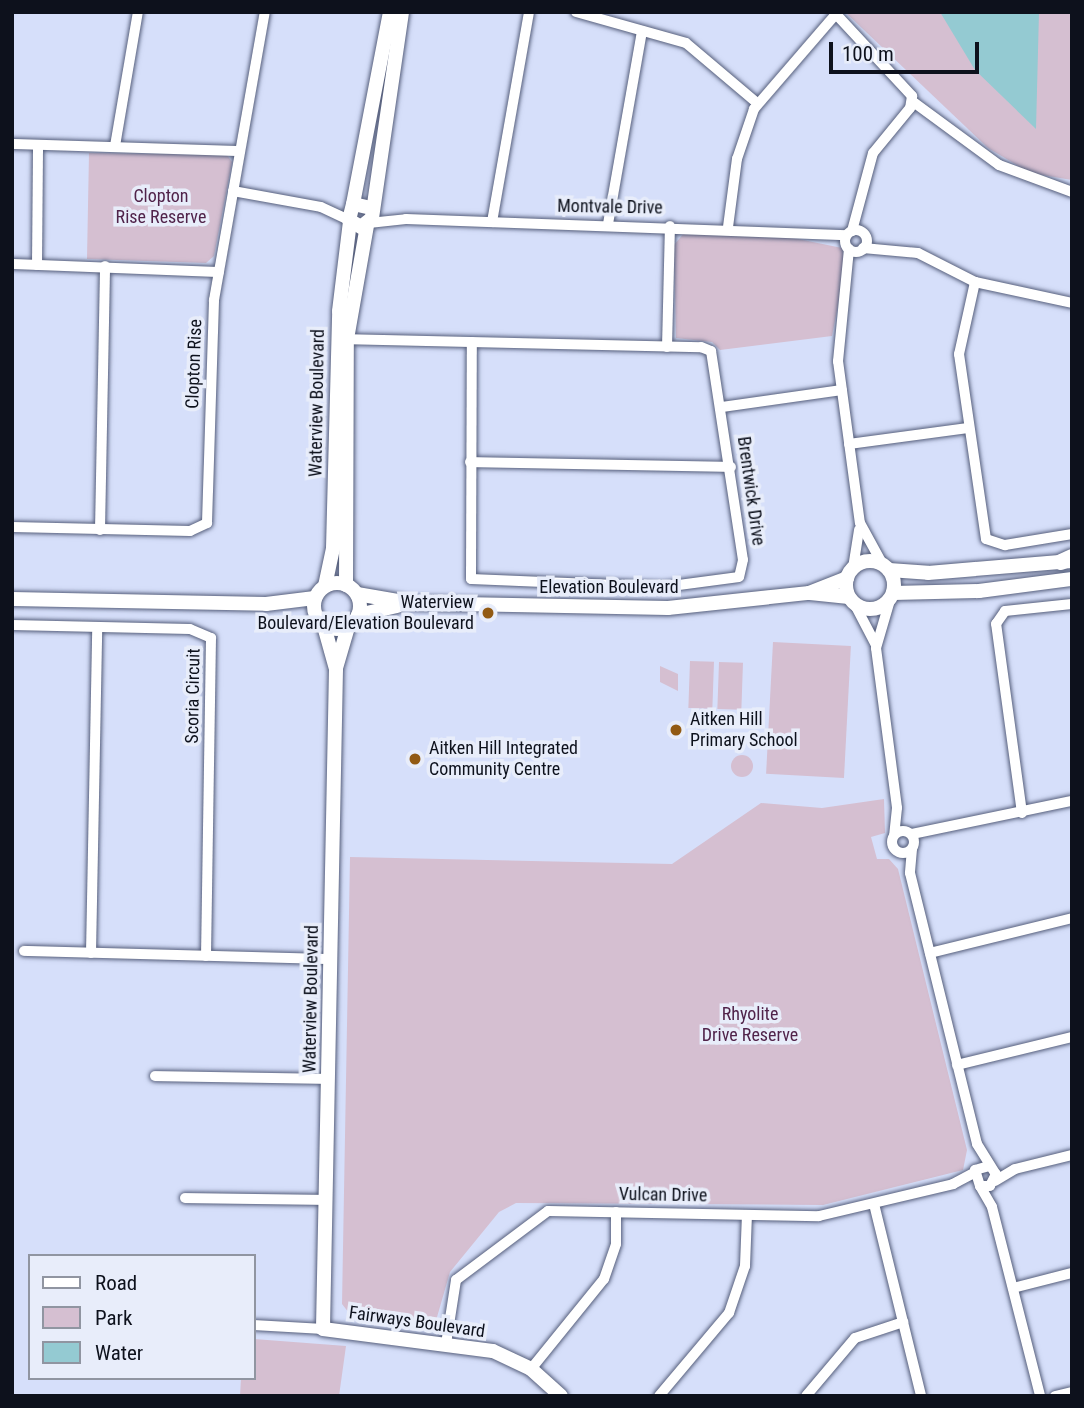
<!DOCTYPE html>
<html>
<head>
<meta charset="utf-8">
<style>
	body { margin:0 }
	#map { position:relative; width:1084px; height:1408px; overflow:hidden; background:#d6dffa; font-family:"Roboto Condensed",sans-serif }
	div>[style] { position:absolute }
	.green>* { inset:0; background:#d5bfd1; transform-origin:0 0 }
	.round { border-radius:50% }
	.water>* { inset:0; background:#94cad2 }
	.roads { filter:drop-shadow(0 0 2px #565f7c) drop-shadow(0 0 2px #565f7c) }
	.minor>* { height:10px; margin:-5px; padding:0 5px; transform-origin:5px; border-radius:5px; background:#fff }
	.minor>.ring { margin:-5px; padding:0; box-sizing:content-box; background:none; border:10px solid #fff; border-radius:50% }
	.tertiary>* { height:14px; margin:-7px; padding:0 7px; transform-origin:7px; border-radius:7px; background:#fff }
	.tertiary>.ring { margin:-7px; padding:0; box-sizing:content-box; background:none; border:14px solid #fff; border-radius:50% }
	.secondary>* { height:16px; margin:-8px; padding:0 8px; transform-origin:8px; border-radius:8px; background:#fff }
	.dots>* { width:19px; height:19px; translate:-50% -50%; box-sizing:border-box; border:4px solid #e8edfa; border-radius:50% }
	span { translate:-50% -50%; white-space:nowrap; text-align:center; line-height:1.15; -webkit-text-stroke:7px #e8edfa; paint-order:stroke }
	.park-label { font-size:18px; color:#50234a }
	.street-label { font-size:18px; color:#0d111c }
	.poi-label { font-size:18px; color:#0d111c }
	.right { translate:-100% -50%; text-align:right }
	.left { translate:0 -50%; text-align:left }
	.frame { position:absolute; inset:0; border:14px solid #0d111c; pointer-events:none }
	.legend { position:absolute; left:28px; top:1254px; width:228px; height:126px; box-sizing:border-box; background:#e8edfa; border:2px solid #9095a1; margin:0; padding:9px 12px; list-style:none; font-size:21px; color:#0d111c }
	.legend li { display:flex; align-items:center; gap:14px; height:35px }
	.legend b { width:35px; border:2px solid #9095a1 }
	.scale { position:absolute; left:829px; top:42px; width:150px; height:32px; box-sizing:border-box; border:4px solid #0d111c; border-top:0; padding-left:9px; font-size:21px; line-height:24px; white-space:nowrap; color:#0d111c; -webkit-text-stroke:5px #e8edfa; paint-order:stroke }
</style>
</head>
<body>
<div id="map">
	<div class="green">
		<i style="clip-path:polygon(845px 12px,1072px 12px,1072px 180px,1030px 173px,988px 148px)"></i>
		<i style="clip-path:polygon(89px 153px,227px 155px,232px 162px,214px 256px,206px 263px,87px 259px)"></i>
		<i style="clip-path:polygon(685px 232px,774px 234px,842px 248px,846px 264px,832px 336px,720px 350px,712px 342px,676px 338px,674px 245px)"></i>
		<i style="left:773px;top:642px;width:78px;height:132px;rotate:3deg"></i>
		<i style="left:690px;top:661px;width:24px;height:47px;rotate:2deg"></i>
		<i style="left:719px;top:662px;width:24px;height:47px;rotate:2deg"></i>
		<i style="clip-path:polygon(660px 666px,678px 674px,678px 691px,660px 682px)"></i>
		<i class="round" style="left:731px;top:755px;width:22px;height:22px"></i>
		<i style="clip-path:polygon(884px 799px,885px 833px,871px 837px,877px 859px,889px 859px,898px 869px,967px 1150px,963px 1170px,823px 1205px,516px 1203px,499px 1212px,450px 1272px,435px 1324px,349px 1313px,342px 1304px,350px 857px,672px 864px,761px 803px,822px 808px)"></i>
		<i style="clip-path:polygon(254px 1339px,346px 1346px,339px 1396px,240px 1396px,241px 1378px,254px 1378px)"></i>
	</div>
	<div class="water">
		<i style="clip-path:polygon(940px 12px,1039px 12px,1036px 129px,975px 70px)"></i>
	</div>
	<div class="roads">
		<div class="minor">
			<i style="left:576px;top:12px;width:114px;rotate:15.7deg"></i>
			<i style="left:686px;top:43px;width:93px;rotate:40.2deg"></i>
			<i style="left:834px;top:12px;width:115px;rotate:47.1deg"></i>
			<i style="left:912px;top:96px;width:12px;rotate:99deg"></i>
			<i style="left:910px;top:108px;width:58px;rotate:129.4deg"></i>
			<i style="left:873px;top:153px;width:81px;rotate:105.1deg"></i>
			<i style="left:912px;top:101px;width:108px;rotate:36.3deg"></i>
			<i style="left:999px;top:165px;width:78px;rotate:20.3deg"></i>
			<i style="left:12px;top:144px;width:228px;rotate:1.8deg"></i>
			<i style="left:115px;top:146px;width:136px;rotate:-80.3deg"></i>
			<i style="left:233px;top:191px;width:89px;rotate:10.3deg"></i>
			<i style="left:321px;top:207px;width:31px;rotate:25deg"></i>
			<i style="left:492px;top:222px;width:213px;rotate:-80deg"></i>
			<i style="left:369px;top:223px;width:37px;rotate:-6deg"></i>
			<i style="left:406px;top:219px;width:441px;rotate:2.1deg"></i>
			<i style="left:608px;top:224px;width:196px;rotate:-80deg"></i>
			<i style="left:728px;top:227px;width:69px;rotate:-82.5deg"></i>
			<i style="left:737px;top:159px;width:53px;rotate:-71.2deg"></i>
			<i style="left:754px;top:109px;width:125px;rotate:-49.2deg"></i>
			<i class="ring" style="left:845px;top:230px;width:12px;height:12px"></i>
			<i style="left:863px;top:248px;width:55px;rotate:5.2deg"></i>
			<i style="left:918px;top:253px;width:64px;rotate:27deg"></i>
			<i style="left:975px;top:282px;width:99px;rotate:12.2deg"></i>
			<i style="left:849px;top:249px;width:113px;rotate:95.6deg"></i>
			<i style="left:838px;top:361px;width:163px;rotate:82.3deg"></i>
			<i style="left:860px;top:523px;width:48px;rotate:61.3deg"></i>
			<i style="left:12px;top:264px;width:207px;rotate:2.2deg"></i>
			<i style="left:37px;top:265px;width:120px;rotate:-89.5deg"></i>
			<i style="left:975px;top:282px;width:74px;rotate:102.5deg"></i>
			<i style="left:959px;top:354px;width:187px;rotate:81.7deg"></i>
			<i style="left:986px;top:539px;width:20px;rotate:18deg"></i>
			<i style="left:1005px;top:545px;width:68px;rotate:-9.3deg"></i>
			<i style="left:339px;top:339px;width:362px;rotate:1.3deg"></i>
			<i style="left:701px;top:347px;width:11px;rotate:22deg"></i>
			<i style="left:711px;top:351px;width:211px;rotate:81.3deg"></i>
			<i style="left:743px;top:560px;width:17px;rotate:103deg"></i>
			<i style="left:739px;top:577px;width:76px;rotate:172.4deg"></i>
			<i style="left:664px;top:587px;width:193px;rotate:-177.6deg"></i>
			<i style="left:471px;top:579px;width:237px;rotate:-89.8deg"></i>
			<i style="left:667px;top:347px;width:121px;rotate:-88.6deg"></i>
			<i style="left:722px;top:407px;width:121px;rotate:-8.1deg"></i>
			<i style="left:849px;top:444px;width:120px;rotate:-7.7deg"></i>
			<i style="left:470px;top:462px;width:261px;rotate:1.1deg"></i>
			<i style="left:12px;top:527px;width:178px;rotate:1.3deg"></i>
			<i style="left:190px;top:531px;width:19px;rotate:-25deg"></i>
			<i style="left:207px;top:523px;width:223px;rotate:-88.2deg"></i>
			<i style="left:214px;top:300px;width:292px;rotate:-80deg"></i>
			<i style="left:100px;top:530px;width:264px;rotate:-88.9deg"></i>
			<i style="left:853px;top:568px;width:39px;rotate:-81deg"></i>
			<i style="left:890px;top:600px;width:50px;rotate:106.3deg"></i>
			<i style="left:876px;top:648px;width:161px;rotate:82.5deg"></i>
			<i style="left:897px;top:808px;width:27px;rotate:96deg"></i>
			<i style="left:854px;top:603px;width:47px;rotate:62.4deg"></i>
			<i style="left:12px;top:625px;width:178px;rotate:1.3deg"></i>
			<i style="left:190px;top:629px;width:23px;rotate:23deg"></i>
			<i style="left:211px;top:638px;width:318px;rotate:90.9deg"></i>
			<i style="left:1022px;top:813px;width:191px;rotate:-97.8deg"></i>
			<i style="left:996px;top:624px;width:16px;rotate:-55deg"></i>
			<i style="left:1005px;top:611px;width:67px;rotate:-6deg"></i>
			<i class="ring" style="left:892px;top:831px;width:12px;height:12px"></i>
			<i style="left:912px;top:834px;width:163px;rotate:-11.7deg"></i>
			<i style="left:912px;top:849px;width:24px;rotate:95deg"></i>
			<i style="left:910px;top:873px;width:279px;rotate:76.1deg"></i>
			<i style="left:977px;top:1144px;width:36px;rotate:58deg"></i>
			<i style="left:996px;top:1174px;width:13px;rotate:117deg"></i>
			<i style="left:990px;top:1186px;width:10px;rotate:180deg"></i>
			<i style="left:980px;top:1186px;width:17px;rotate:-107deg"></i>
			<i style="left:975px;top:1170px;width:15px;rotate:-16deg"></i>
			<i style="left:24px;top:951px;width:307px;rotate:1.5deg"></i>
			<i style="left:91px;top:953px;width:326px;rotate:-88.9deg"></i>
			<i style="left:930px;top:953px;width:146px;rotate:-13.8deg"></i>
			<i style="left:957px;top:1065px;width:118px;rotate:-13.7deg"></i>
			<i style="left:155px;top:1076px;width:173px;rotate:1deg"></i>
			<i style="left:995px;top:1181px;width:23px;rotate:-31deg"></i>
			<i style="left:1015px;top:1169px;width:59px;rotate:-13.8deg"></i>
			<i style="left:980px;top:1186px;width:24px;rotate:60deg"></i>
			<i style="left:992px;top:1207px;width:195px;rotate:75.7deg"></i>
			<i style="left:185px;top:1198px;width:141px;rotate:0.8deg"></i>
			<i style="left:874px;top:1204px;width:198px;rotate:76.2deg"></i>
			<i style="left:1013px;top:1288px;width:61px;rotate:-14.3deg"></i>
			<i style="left:254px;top:1325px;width:69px;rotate:3.3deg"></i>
			<i style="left:446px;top:1344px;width:65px;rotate:-81.1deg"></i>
			<i style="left:456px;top:1280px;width:115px;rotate:-36.9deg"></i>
			<i style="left:548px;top:1211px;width:271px;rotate:1.1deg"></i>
			<i style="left:819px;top:1216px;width:138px;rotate:-13.4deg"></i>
			<i style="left:953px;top:1184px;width:24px;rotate:-28deg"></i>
			<i style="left:531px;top:1369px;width:116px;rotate:-51deg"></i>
			<i style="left:604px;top:1279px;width:37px;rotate:-71deg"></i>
			<i style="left:616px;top:1244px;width:32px;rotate:-90deg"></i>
			<i style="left:659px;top:1396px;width:109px;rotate:-49.9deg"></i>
			<i style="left:729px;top:1313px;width:50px;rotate:-71.2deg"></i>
			<i style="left:745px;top:1266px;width:51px;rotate:-87.8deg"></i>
			<i style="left:806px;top:1396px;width:76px;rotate:-49.8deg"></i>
			<i style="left:855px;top:1338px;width:51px;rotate:-18.4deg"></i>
			<i style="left:1055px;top:1396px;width:17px;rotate:-13deg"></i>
		</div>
		<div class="tertiary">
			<i style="left:353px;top:204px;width:196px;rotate:-79.1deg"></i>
			<i style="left:371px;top:208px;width:18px;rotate:-167deg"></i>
			<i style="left:353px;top:204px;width:16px;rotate:104deg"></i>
			<i style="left:349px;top:220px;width:14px;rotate:30deg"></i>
			<i style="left:361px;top:227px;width:14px;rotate:-39deg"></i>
			<i style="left:372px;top:218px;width:208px;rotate:-81.7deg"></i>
			<i class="ring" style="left:846px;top:561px;width:34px;height:34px"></i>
			<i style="left:889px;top:570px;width:39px;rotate:4deg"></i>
			<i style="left:928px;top:573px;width:144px;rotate:-4.8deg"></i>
			<i class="ring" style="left:314px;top:583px;width:32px;height:32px"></i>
			<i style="left:346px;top:585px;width:246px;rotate:-89.8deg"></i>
			<i style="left:347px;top:339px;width:116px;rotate:-80deg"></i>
			<i style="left:325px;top:586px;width:39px;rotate:-78deg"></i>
			<i style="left:333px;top:548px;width:237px;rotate:-88.5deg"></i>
			<i style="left:339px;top:311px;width:90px;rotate:-83deg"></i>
			<i style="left:810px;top:593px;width:39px;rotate:6deg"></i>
			<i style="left:893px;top:593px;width:86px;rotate:-1.3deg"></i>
			<i style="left:979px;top:591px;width:94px;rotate:-7.4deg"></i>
			<i style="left:357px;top:594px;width:53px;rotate:9.8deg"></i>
			<i style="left:409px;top:603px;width:259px;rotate:1.1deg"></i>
			<i style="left:668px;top:608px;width:142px;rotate:-6.1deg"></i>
			<i style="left:809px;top:593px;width:41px;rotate:-21.5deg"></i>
			<i style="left:12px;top:599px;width:254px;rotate:1.1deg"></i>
			<i style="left:266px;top:604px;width:49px;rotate:-7deg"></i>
			<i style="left:358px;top:615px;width:40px;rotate:-13deg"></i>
			<i style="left:324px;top:626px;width:45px;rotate:74.4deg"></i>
			<i style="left:336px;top:669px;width:660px;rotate:91.13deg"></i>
			<i style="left:323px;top:1329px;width:171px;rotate:7.4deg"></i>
			<i style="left:493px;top:1351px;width:42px;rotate:25.3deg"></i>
			<i style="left:531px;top:1369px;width:40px;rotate:42deg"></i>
			<i style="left:336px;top:668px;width:43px;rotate:-73.7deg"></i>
		</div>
		<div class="secondary">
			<i style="left:1061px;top:562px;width:12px;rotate:-24deg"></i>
		</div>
	</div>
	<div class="dots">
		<i style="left:488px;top:613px;background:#925a13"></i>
		<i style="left:676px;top:730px;background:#925a13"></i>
		<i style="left:415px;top:759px;background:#925a13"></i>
	</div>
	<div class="park-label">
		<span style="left:161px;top:207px">Clopton<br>Rise Reserve</span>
		<span style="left:750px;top:1025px">Rhyolite<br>Drive Reserve</span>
	</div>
	<div class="street-label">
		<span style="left:610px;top:207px;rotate:1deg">Montvale Drive</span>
		<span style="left:194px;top:364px;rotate:-88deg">Clopton Rise</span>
		<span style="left:317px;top:403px;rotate:-89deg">Waterview Boulevard</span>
		<span style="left:751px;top:491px;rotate:82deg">Brentwick Drive</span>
		<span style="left:609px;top:587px">Elevation Boulevard</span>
		<span style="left:193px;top:696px;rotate:-89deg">Scoria Circuit</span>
		<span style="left:311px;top:999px;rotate:-89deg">Waterview Boulevard</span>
		<span style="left:663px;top:1195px;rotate:1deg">Vulcan Drive</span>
		<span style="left:417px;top:1322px;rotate:8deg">Fairways Boulevard</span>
	</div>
	<div class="poi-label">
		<span class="right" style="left:474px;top:613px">Waterview<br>Boulevard/Elevation Boulevard</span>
		<span class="left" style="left:690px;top:730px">Aitken Hill<br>Primary School</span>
		<span class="left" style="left:429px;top:759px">Aitken Hill Integrated<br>Community Centre</span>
	</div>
	<div class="frame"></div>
	<ul class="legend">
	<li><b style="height:9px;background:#fff"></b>Road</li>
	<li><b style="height:19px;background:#d5bfd1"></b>Park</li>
	<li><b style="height:19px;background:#94cad2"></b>Water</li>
	</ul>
	<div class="scale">100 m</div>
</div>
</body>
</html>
